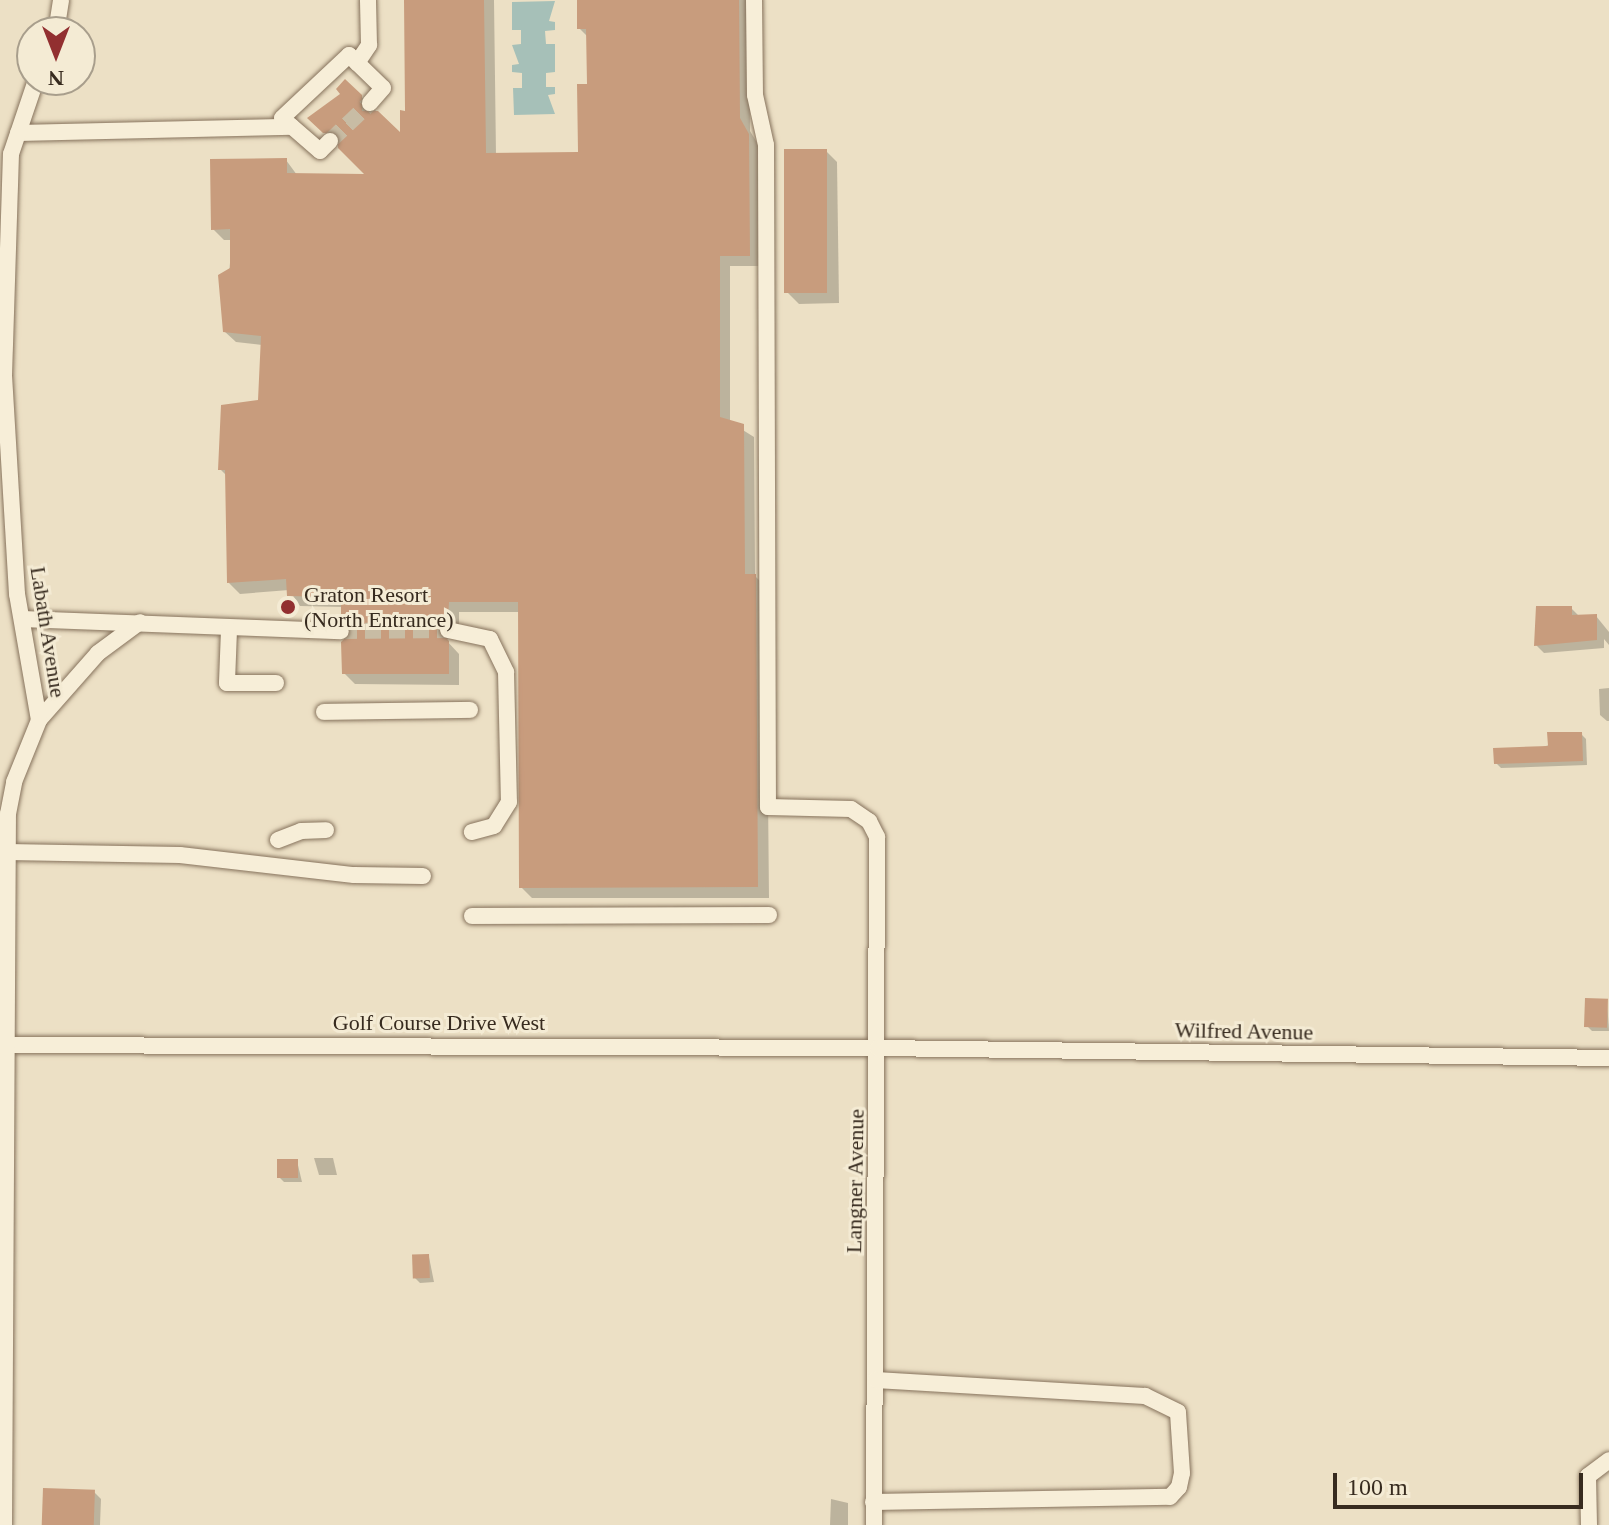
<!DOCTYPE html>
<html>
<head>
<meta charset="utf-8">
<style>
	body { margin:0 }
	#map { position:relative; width:1609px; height:1525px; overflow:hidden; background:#ece0c5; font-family:"Times New Roman",serif }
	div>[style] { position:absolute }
	.water>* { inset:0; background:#a6c0b8 }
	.shadow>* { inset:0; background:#0003 }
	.building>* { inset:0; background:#c89c7d; transform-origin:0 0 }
	.minor-tunnel>* { height:16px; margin-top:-8px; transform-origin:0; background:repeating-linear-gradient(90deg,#c8bca4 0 16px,transparent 0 24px) }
	.roads { filter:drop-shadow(0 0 2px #86725c) drop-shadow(0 0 2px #86725c) }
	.minor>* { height:16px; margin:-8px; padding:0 8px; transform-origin:8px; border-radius:8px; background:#f7eed8 }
	.dots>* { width:22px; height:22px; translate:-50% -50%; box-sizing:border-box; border:4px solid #f4ebd4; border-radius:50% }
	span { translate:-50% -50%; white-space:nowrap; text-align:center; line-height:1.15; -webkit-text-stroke:6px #f4ebd4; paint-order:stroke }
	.poi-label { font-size:22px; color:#372b1f }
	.left { translate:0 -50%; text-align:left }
	.street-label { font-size:22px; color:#372b1f }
	.north { position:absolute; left:16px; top:16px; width:80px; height:80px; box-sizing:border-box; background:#f4ebd4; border:2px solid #a89e8c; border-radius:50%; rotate:180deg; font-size:22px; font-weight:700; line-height:32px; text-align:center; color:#372b1f }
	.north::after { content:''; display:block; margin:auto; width:28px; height:36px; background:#922f30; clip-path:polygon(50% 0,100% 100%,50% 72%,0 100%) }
	.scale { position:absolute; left:1333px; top:1473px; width:250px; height:36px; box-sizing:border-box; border:4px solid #372b1f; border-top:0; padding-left:10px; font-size:24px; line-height:28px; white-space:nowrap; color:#372b1f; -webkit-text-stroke:6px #f4ebd4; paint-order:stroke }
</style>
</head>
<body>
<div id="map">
	<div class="water">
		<i style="clip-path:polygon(555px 1px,549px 21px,555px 22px,555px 30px,545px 31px,546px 44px,555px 44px,555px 72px,546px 73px,546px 87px,555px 87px,555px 94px,548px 95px,555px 114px,514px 115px,513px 88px,522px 88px,522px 73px,512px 72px,512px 65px,519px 64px,512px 45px,521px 44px,521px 30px,512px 30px,512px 2px)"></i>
	</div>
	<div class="shadow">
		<i style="clip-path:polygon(406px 0,494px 0,496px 155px,580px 154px,589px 86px,588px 37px,579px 28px,580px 0,749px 0,750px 131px,759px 146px,760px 266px,730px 266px,730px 422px,754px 437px,755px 576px,766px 587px,769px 898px,532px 898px,521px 887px,520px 612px,459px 612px,459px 630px,446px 640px,459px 654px,459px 685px,355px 684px,344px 673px,355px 631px,343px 607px,300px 606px,289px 590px,240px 594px,229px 583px,227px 476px,220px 469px,260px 402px,262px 345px,236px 342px,224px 331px,232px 240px,224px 240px,213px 229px,286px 160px,297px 175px,369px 176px,310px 118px,343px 94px,346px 82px,402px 136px,407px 113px)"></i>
		<i style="clip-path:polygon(826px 151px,837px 162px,839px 303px,799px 304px,788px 293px)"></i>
		<i style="clip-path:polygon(1571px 608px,1580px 617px,1596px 616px,1609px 632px,1609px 645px,1604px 639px,1604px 648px,1544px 653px,1536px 645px)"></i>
		<i style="clip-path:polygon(1609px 688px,1609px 721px,1607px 721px,1600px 715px,1599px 689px)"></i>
		<i style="clip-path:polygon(1581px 734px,1586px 739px,1587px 765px,1501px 768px,1496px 763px)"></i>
		<i style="clip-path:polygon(1607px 1001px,1609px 1031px,1592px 1031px,1587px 1026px)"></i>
		<i style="clip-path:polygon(314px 1158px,333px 1158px,337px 1175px,319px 1175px)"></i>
		<i style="clip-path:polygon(297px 1161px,302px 1182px,284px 1182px,279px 1177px)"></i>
		<i style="clip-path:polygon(429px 1257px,434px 1282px,420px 1283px,415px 1278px)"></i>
		<i style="clip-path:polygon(94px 1492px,101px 1499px,100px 1525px,46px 1525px)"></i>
		<i style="clip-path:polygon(831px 1499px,848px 1503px,848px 1525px,830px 1525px)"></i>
	</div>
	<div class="building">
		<i style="clip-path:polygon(404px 0,484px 0,486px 153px,578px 152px,577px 84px,587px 84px,586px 29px,577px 29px,577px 0,739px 0,740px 118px,749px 134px,750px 256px,720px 256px,720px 417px,744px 424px,745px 574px,756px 574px,758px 887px,519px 888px,518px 602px,449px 602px,448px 619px,437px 628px,449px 641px,449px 674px,342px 674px,341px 642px,352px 631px,341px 620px,341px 597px,287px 596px,286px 579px,227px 583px,225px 470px,218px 470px,221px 405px,258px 400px,261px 336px,223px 332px,218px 275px,230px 268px,230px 229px,211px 230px,210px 159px,287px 158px,287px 173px,364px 174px,338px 148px,337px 133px,323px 133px,307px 118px,340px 94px,336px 89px,345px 79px,362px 95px,362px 111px,378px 111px,400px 132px,400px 110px,405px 111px)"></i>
		<i style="left:784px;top:149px;width:43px;height:144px"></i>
		<i style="clip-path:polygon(1536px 606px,1572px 606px,1572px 615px,1597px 614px,1597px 640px,1534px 646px)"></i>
		<i style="clip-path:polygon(1547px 732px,1582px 732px,1583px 761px,1494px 764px,1493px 748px,1548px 746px)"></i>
		<i style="left:1585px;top:998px;width:23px;height:29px;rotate:2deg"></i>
		<i style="left:277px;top:1159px;width:21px;height:19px"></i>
		<i style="left:429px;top:1254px;width:24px;height:17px;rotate:88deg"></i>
		<i style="left:43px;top:1488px;width:52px;height:37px;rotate:2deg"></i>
	</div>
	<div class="minor-tunnel">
		<i style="left:330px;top:141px;width:55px;rotate:-43.5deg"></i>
		<i style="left:341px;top:631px;width:107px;rotate:-0.5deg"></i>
	</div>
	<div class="roads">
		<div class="minor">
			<i style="left:754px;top:0;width:95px;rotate:89.4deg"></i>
			<i style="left:755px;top:95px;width:51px;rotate:77.6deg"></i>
			<i style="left:766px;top:145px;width:662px;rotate:89.83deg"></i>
			<i style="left:768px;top:807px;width:83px;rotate:1.4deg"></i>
			<i style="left:851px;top:809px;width:22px;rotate:34deg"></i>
			<i style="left:869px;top:821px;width:18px;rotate:63deg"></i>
			<i style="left:877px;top:837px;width:688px;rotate:90.25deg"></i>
			<i style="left:56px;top:32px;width:32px;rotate:-81deg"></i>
			<i style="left:357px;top:63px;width:22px;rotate:-56deg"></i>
			<i style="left:369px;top:45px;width:45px;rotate:-91.3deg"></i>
			<i style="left:18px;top:133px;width:274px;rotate:-1.3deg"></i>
			<i style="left:330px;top:141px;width:14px;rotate:135deg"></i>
			<i style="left:320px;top:151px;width:50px;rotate:-139deg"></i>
			<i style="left:282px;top:118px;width:92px;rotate:-43.2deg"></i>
			<i style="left:349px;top:55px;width:47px;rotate:44.1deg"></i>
			<i style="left:383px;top:88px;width:20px;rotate:131deg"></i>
			<i style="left:22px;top:619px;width:319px;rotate:2.2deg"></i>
			<i style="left:229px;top:630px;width:53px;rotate:92.2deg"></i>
			<i style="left:227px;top:683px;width:49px"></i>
			<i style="left:448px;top:630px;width:43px;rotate:12.1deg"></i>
			<i style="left:490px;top:639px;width:37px;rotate:64deg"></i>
			<i style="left:506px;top:672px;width:130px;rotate:88.7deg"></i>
			<i style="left:509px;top:802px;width:28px;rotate:122deg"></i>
			<i style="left:494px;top:826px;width:23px;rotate:165deg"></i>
			<i style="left:324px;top:712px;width:146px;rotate:-0.8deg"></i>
			<i style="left:39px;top:720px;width:89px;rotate:-48.6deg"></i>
			<i style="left:98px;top:653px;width:52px;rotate:-36.4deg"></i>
			<i style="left:278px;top:840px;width:25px;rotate:-21deg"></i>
			<i style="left:301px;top:831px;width:25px;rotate:-2deg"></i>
			<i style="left:7px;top:852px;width:173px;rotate:1deg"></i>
			<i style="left:180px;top:855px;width:175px;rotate:6.6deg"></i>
			<i style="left:354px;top:875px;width:69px;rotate:0.8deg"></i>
			<i style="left:472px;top:916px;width:297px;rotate:-0.2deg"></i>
			<i style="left:0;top:1045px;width:878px;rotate:0.2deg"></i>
			<i style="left:878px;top:1048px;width:731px;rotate:0.78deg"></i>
			<i style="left:873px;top:1502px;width:297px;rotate:-1deg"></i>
			<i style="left:1170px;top:1497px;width:13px;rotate:-48deg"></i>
			<i style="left:1179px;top:1487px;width:14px;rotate:-78deg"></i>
			<i style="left:1182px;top:1473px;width:61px;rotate:-93.8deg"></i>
			<i style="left:1178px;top:1412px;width:37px;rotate:-154deg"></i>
			<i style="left:1145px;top:1396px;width:270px;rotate:-176.6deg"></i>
			<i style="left:4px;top:1525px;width:711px;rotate:-89.68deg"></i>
			<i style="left:8px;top:814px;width:33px;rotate:-79deg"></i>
			<i style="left:14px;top:782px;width:67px;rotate:-68deg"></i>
			<i style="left:39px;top:720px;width:128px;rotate:-99.9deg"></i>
			<i style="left:17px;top:594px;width:218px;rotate:-93.4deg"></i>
			<i style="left:4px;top:376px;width:222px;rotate:-88.2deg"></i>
			<i style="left:11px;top:154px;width:78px;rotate:-71.3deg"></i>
			<i style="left:1589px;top:1525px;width:49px;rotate:-91.2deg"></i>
			<i style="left:1588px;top:1476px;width:26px;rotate:-37deg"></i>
		</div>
	</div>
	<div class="dots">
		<i style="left:288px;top:607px;background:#922f30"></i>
	</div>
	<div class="poi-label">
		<span class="left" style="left:304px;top:607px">Graton Resort<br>(North Entrance)</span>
	</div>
	<div class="street-label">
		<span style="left:48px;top:632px;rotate:81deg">Labath Avenue</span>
		<span style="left:439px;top:1023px">Golf Course Drive West</span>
		<span style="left:1244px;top:1031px;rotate:1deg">Wilfred Avenue</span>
		<span style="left:855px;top:1181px;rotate:-89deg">Langner Avenue</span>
	</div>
	<div class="north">N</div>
	<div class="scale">100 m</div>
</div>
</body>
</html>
